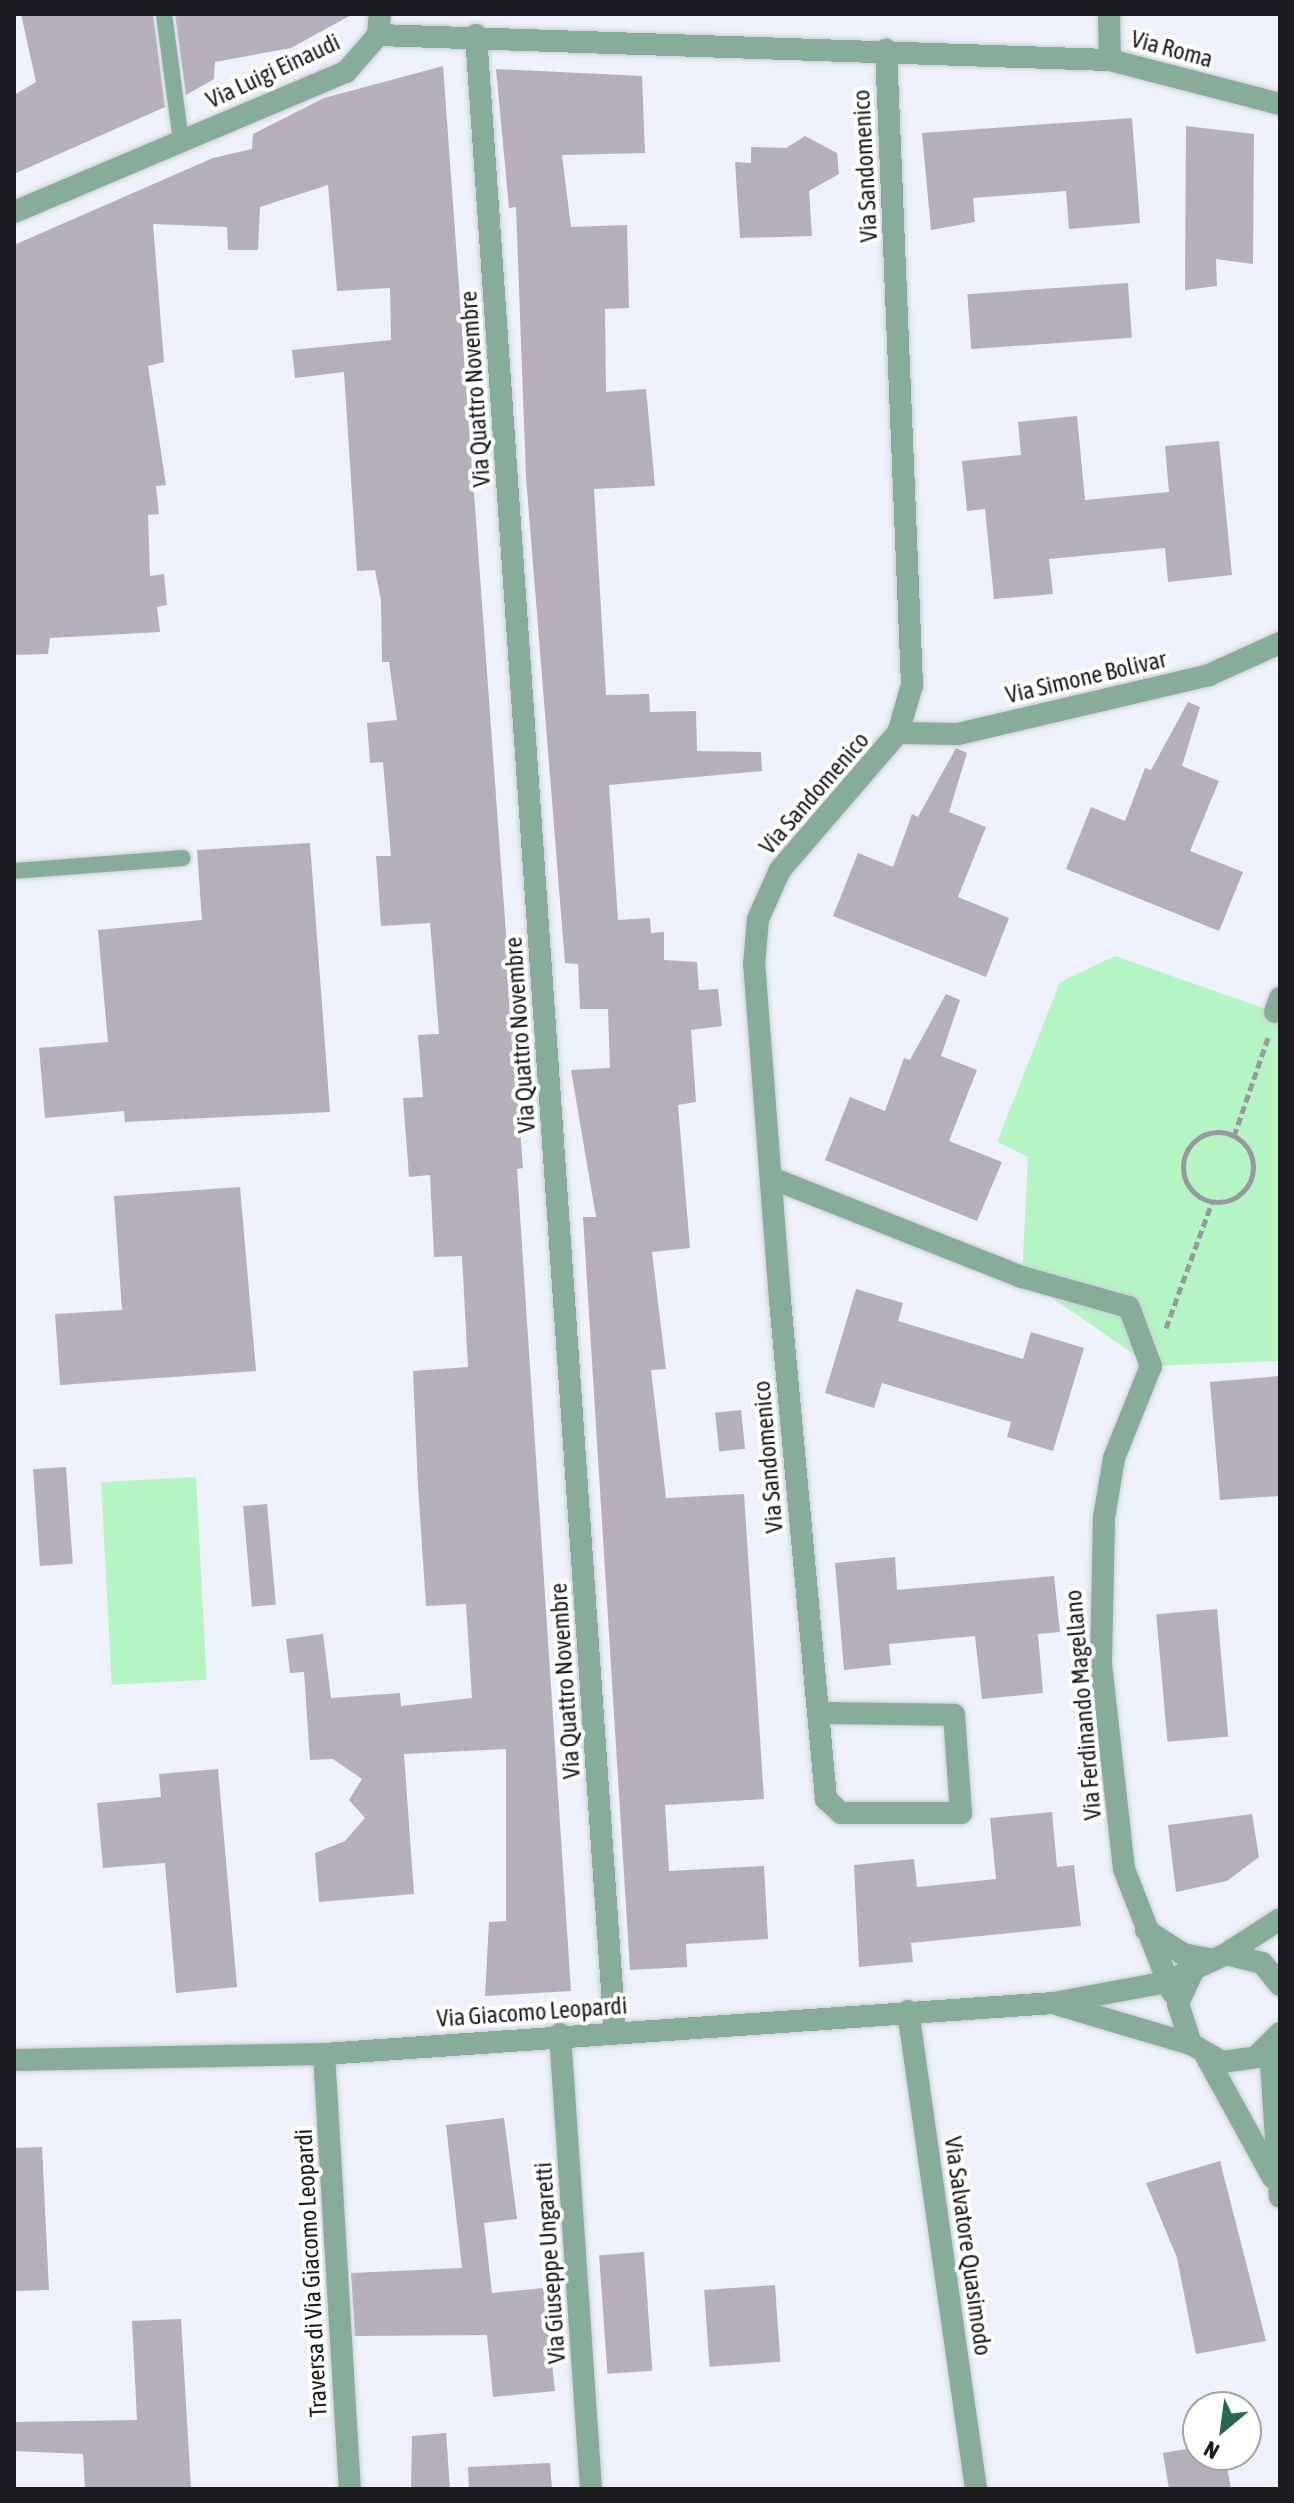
<!DOCTYPE html>
<html>
<head>
<meta charset="utf-8">
<style>
	body { margin:0 }
	#map { position:relative; width:1294px; height:2503px; overflow:hidden; background:#eef0fb; font-family:"Asap Condensed",sans-serif }
	div>[style] { position:absolute }
	.green>* { inset:0; background:#b5f5c3; transform-origin:0 0 }
	.building>* { inset:0; background:#b5afba; transform-origin:0 0 }
	.path>* { height:5px; margin-top:-2.5px; transform-origin:0; background:repeating-linear-gradient(90deg,#9798a0 0 8px,transparent 0 12px) }
	.path>.ring { margin:-2.5px; padding:0; box-sizing:content-box; background:none; border:5px solid #9798a0; border-radius:50% }
	.roads { filter:drop-shadow(0 0 2px #ccced8) drop-shadow(0 0 2px #ccced8) }
	.service>* { height:16px; margin:-8px; padding:0 8px; transform-origin:8px; border-radius:8px; background:#87ac9a }
	.minor>* { height:22px; margin:-11px; padding:0 11px; transform-origin:11px; border-radius:11px; background:#87ac9a }
	.tertiary>* { height:22px; margin:-11px; padding:0 11px; transform-origin:11px; border-radius:11px; background:#87ac9a }
	span { translate:-50% -50%; white-space:nowrap; text-align:center; line-height:1.15; -webkit-text-stroke:8px #fff; paint-order:stroke }
	.street-label { font-size:24px; color:#1c1c20 }
	.frame { position:absolute; inset:0; border:16px solid #1c1c20; pointer-events:none }
	.north { position:absolute; left:1182px; top:2391px; width:80px; height:80px; box-sizing:border-box; background:#fff; border:2px solid #a4a4a6; border-radius:50%; rotate:209deg; font-size:22px; font-weight:700; line-height:32px; text-align:center; color:#1c1c20 }
	.north::after { content:''; display:block; margin:auto; width:28px; height:36px; background:#256655; clip-path:polygon(50% 0,100% 100%,50% 72%,0 100%) }
</style>
</head>
<body>
<div id="map">
	<div class="green">
		<i style="clip-path:polygon(1115px 956px,1275px 1012px,1280px 998px,1280px 1361px,1151px 1366px,1022px 1277px,1028px 1157px,997px 1142px,1060px 982px)"></i>
		<i style="left:196px;top:1477px;width:203px;height:95px;rotate:87deg"></i>
	</div>
	<div class="building">
		<i style="clip-path:polygon(21px 14px,153px 14px,165px 107px,14px 174px,14px 95px,36px 82px)"></i>
		<i style="clip-path:polygon(175px 14px,353px 14px,291px 48px,215px 62px,214px 79px,186px 95px)"></i>
		<i style="clip-path:polygon(443px 66px,523px 1168px,517px 1169px,571px 1991px,485px 1996px,489px 1922px,506px 1921px,506px 1749px,404px 1754px,414px 1894px,319px 1902px,315px 1853px,345px 1841px,365px 1818px,349px 1800px,362px 1779px,333px 1759px,310px 1760px,304px 1672px,290px 1673px,286px 1639px,323px 1634px,331px 1698px,400px 1693px,401px 1706px,472px 1698px,466px 1604px,426px 1606px,418px 1486px,413px 1371px,468px 1367px,462px 1256px,434px 1257px,430px 1175px,409px 1177px,403px 1098px,423px 1097px,418px 1035px,439px 1034px,430px 923px,381px 926px,376px 856px,391px 856px,383px 762px,370px 763px,367px 723px,397px 720px,389px 662px,382px 662px,381px 600px,375px 570px,357px 571px,344px 372px,295px 378px,292px 350px,391px 340px,390px 288px,337px 291px,328px 185px,260px 207px,258px 250px,228px 250px,227px 227px,153px 224px,164px 362px,148px 366px,166px 485px,156px 486px,159px 514px,148px 515px,150px 576px,164px 574px,167px 605px,157px 607px,160px 632px,50px 638px,48px 654px,14px 655px,14px 245px,213px 158px,252px 149px,253px 134px,324px 98px)"></i>
		<i style="clip-path:polygon(496px 69px,642px 76px,645px 153px,562px 155px,571px 227px,627px 225px,629px 308px,605px 309px,606px 392px,646px 389px,655px 486px,594px 489px,606px 695px,649px 694px,650px 712px,696px 711px,697px 751px,761px 752px,762px 771px,609px 785px,618px 920px,650px 918px,651px 933px,664px 932px,664px 960px,697px 962px,699px 990px,718px 989px,722px 1026px,691px 1030px,696px 1102px,678px 1105px,690px 1248px,652px 1252px,666px 1369px,651px 1370px,666px 1498px,744px 1494px,764px 1799px,665px 1805px,669px 1871px,764px 1866px,768px 1939px,686px 1944px,687px 1967px,630px 1970px,583px 1217px,596px 1217px,571px 1070px,610px 1068px,608px 1009px,580px 1009px,578px 964px,565px 963px,526px 477px,516px 207px,509px 208px)"></i>
		<i style="clip-path:polygon(1132px 118px,1140px 223px,1069px 229px,1066px 191px,973px 198px,975px 222px,931px 230px,922px 133px)"></i>
		<i style="clip-path:polygon(1186px 126px,1254px 134px,1253px 264px,1216px 259px,1217px 286px,1185px 290px)"></i>
		<i style="clip-path:polygon(805px 136px,837px 153px,839px 174px,809px 191px,812px 236px,740px 238px,735px 162px,751px 163px,751px 147px,786px 148px)"></i>
		<i style="left:1128px;top:283px;width:55px;height:161px;rotate:86deg"></i>
		<i style="clip-path:polygon(1077px 416px,1085px 500px,1169px 492px,1165px 446px,1219px 441px,1232px 575px,1168px 582px,1165px 548px,1049px 559px,1053px 594px,994px 599px,985px 509px,967px 511px,962px 461px,1021px 455px,1018px 422px)"></i>
		<i style="clip-path:polygon(1188px 702px,1200px 707px,1182px 766px,1219px 781px,1190px 851px,1243px 872px,1219px 931px,1066px 869px,1091px 807px,1125px 821px,1145px 768px,1151px 770px)"></i>
		<i style="clip-path:polygon(956px 748px,967px 753px,949px 812px,986px 827px,958px 897px,1009px 918px,986px 977px,833px 916px,858px 853px,893px 867px,912px 814px,918px 817px)"></i>
		<i style="clip-path:polygon(310px 843px,330px 1112px,125px 1122px,124px 1111px,45px 1118px,39px 1048px,108px 1042px,98px 930px,202px 920px,197px 850px)"></i>
		<i style="clip-path:polygon(946px 994px,960px 1000px,941px 1056px,977px 1070px,949px 1141px,1002px 1162px,977px 1221px,825px 1160px,850px 1097px,885px 1111px,904px 1058px,910px 1060px)"></i>
		<i style="clip-path:polygon(240px 1187px,256px 1371px,60px 1385px,55px 1314px,122px 1310px,114px 1196px)"></i>
		<i style="clip-path:polygon(856px 1289px,903px 1303px,898px 1321px,1023px 1359px,1031px 1332px,1084px 1348px,1053px 1451px,1007px 1437px,1011px 1422px,882px 1383px,874px 1408px,825px 1393px)"></i>
		<i style="clip-path:polygon(1280px 1376px,1280px 1496px,1220px 1500px,1210px 1382px)"></i>
		<i style="left:741px;top:1410px;width:39px;height:26px;rotate:84deg"></i>
		<i style="left:66px;top:1467px;width:97px;height:33px;rotate:86deg"></i>
		<i style="left:267px;top:1504px;width:101px;height:24px;rotate:85deg"></i>
		<i style="clip-path:polygon(895px 1557px,897px 1590px,1054px 1576px,1060px 1632px,1038px 1634px,1043px 1693px,982px 1699px,975px 1636px,889px 1644px,891px 1665px,844px 1670px,835px 1563px)"></i>
		<i style="left:1217px;top:1609px;width:128px;height:61px;rotate:85deg"></i>
		<i style="clip-path:polygon(218px 1769px,237px 1987px,176px 1993px,165px 1863px,103px 1868px,97px 1803px,161px 1797px,159px 1774px)"></i>
		<i style="clip-path:polygon(1052px 1812px,1057px 1867px,1074px 1865px,1081px 1926px,911px 1943px,913px 1962px,859px 1967px,854px 1865px,914px 1859px,917px 1887px,996px 1879px,990px 1818px)"></i>
		<i style="clip-path:polygon(1252px 1814px,1259px 1857px,1227px 1881px,1176px 1892px,1168px 1825px)"></i>
		<i style="clip-path:polygon(504px 2118px,517px 2219px,484px 2223px,492px 2293px,544px 2288px,555px 2391px,493px 2397px,487px 2335px,355px 2336px,351px 2273px,462px 2268px,446px 2125px)"></i>
		<i style="clip-path:polygon(42px 2147px,49px 2290px,14px 2291px,14px 2148px)"></i>
		<i style="clip-path:polygon(1220px 2161px,1266px 2341px,1196px 2354px,1177px 2258px,1146px 2183px)"></i>
		<i style="left:644px;top:2252px;width:119px;height:45px;rotate:86deg"></i>
		<i style="left:775px;top:2285px;width:77px;height:71px;rotate:86deg"></i>
		<i style="clip-path:polygon(181px 2319px,191px 2489px,85px 2489px,83px 2454px,14px 2451px,14px 2422px,137px 2420px,132px 2321px)"></i>
		<i style="clip-path:polygon(446px 2433px,450px 2489px,411px 2489px,412px 2436px)"></i>
		<i style="clip-path:polygon(1198px 2447px,1198px 2455px,1225px 2455px,1231px 2489px,1169px 2489px,1163px 2453px)"></i>
		<i style="clip-path:polygon(550px 2463px,552px 2489px,469px 2489px,468px 2467px)"></i>
	</div>
	<div class="path">
		<i class="ring" style="left:1183px;top:1132px;width:65px;height:65px"></i>
		<i style="left:1234px;top:1136px;width:107px;rotate:-70.9deg"></i>
		<i style="left:1166px;top:1328px;width:134px;rotate:-69.9deg"></i>
	</div>
	<div class="roads">
		<div class="service">
			<i style="left:164px;top:14px;width:129px;rotate:82.4deg"></i>
			<i style="left:14px;top:871px;width:169px;rotate:-4.4deg"></i>
		</div>
		<div class="minor">
			<i style="left:1109px;top:14px;width:46px;rotate:88.8deg"></i>
			<i style="left:476px;top:35px;width:2002px;rotate:86.02deg"></i>
			<i style="left:898px;top:733px;width:60px;rotate:1deg"></i>
			<i style="left:958px;top:734px;width:258px;rotate:-13.2deg"></i>
			<i style="left:1209px;top:675px;width:78px;rotate:-24.3deg"></i>
			<i style="left:1275px;top:1012px;width:15px;rotate:-70deg"></i>
			<i style="left:774px;top:1179px;width:267px;rotate:21.6deg"></i>
			<i style="left:1022px;top:1277px;width:111px;rotate:15.7deg"></i>
			<i style="left:1129px;top:1307px;width:63px;rotate:69.6deg"></i>
			<i style="left:1151px;top:1366px;width:99px;rotate:111.9deg"></i>
			<i style="left:1114px;top:1458px;width:61px;rotate:99.5deg"></i>
			<i style="left:1104px;top:1518px;width:146px;rotate:91.2deg"></i>
			<i style="left:1101px;top:1664px;width:206px;rotate:83.6deg"></i>
			<i style="left:1124px;top:1869px;width:132px;rotate:68.7deg"></i>
			<i style="left:818px;top:1713px;width:136px;rotate:0.8deg"></i>
			<i style="left:954px;top:1715px;width:98px;rotate:85.9deg"></i>
			<i style="left:961px;top:1813px;width:120px;rotate:180deg"></i>
			<i style="left:841px;top:1813px;width:21px;rotate:-137deg"></i>
			<i style="left:826px;top:1799px;width:501px;rotate:-95.27deg"></i>
			<i style="left:780px;top:1300px;width:336px;rotate:-94.4deg"></i>
			<i style="left:754px;top:965px;width:46px;rotate:-85deg"></i>
			<i style="left:758px;top:919px;width:54px;rotate:-65.8deg"></i>
			<i style="left:780px;top:870px;width:181px;rotate:-49.3deg"></i>
			<i style="left:898px;top:733px;width:50px;rotate:-73.7deg"></i>
			<i style="left:912px;top:685px;width:636px;rotate:-92.34deg"></i>
			<i style="left:1146px;top:1930px;width:44px;rotate:33deg"></i>
			<i style="left:1183px;top:1954px;width:26px;rotate:11deg"></i>
			<i style="left:1059px;top:2005px;width:138px;rotate:16.5deg"></i>
			<i style="left:908px;top:2011px;width:483px;rotate:81.9deg"></i>
			<i style="left:560px;top:2034px;width:456px;rotate:86.1deg"></i>
			<i style="left:324px;top:2054px;width:436px;rotate:86.6deg"></i>
			<i style="left:14px;top:2060px;width:310px;rotate:-1.1deg"></i>
			<i style="left:324px;top:2054px;width:732px;rotate:-4deg"></i>
			<i style="left:1054px;top:2003px;width:115px;rotate:-10.5deg"></i>
			<i style="left:1167px;top:1982px;width:30px;rotate:-26deg"></i>
		</div>
		<div class="tertiary">
			<i style="left:378px;top:35px;width:732px;rotate:1.96deg"></i>
			<i style="left:1110px;top:60px;width:176px;rotate:14.5deg"></i>
			<i style="left:14px;top:212px;width:360px;rotate:-22.9deg"></i>
			<i style="left:346px;top:72px;width:49px;rotate:-49.1deg"></i>
			<i style="left:378px;top:35px;width:21px;rotate:-85deg"></i>
			<i style="left:1226px;top:1954px;width:64px;rotate:-32.9deg"></i>
			<i style="left:1280px;top:1985px;width:28px;rotate:-129deg"></i>
			<i style="left:1262px;top:1963px;width:37px;rotate:-166deg"></i>
			<i style="left:1226px;top:1954px;width:35px;rotate:155deg"></i>
			<i style="left:1194px;top:1969px;width:38px;rotate:115deg"></i>
			<i style="left:1178px;top:2004px;width:42px;rotate:72deg"></i>
			<i style="left:1191px;top:2044px;width:36px;rotate:30deg"></i>
			<i style="left:1222px;top:2062px;width:34px;rotate:-8deg"></i>
			<i style="left:1256px;top:2057px;width:34px;rotate:-45deg"></i>
			<i style="left:1270px;top:2048px;width:149px;rotate:86.2deg"></i>
			<i style="left:1206px;top:2056px;width:139px;rotate:61.2deg"></i>
		</div>
	</div>
	<div class="street-label">
		<span style="left:1172px;top:49px;rotate:15deg">Via Roma</span>
		<span style="left:273px;top:71px;rotate:-25deg">Via Luigi Einaudi</span>
		<span style="left:865px;top:166px;rotate:-93deg">Via Sandomenico</span>
		<span style="left:475px;top:389px;rotate:-94deg">Via Quattro Novembre</span>
		<span style="left:1086px;top:677px;rotate:-13deg">Via Simone Bolivar</span>
		<span style="left:814px;top:793px;rotate:-49deg">Via Sandomenico</span>
		<span style="left:520px;top:1035px;rotate:-94deg">Via Quattro Novembre</span>
		<span style="left:768px;top:1457px;rotate:-95deg">Via Sandomenico</span>
		<span style="left:565px;top:1681px;rotate:-94deg">Via Quattro Novembre</span>
		<span style="left:1083px;top:1705px;rotate:-95deg">Via Ferdinando Magellano</span>
		<span style="left:532px;top:2012px;rotate:-4deg">Via Giacomo Leopardi</span>
		<span style="left:968px;top:2246px;rotate:82deg">Via Salvatore Quasimodo</span>
		<span style="left:550px;top:2263px;rotate:-94deg">Via Giuseppe Ungaretti</span>
		<span style="left:311px;top:2273px;rotate:-93deg">Traversa di Via Giacomo Leopardi</span>
	</div>
	<div class="frame"></div>
	<div class="north">N</div>
</div>
</body>
</html>
